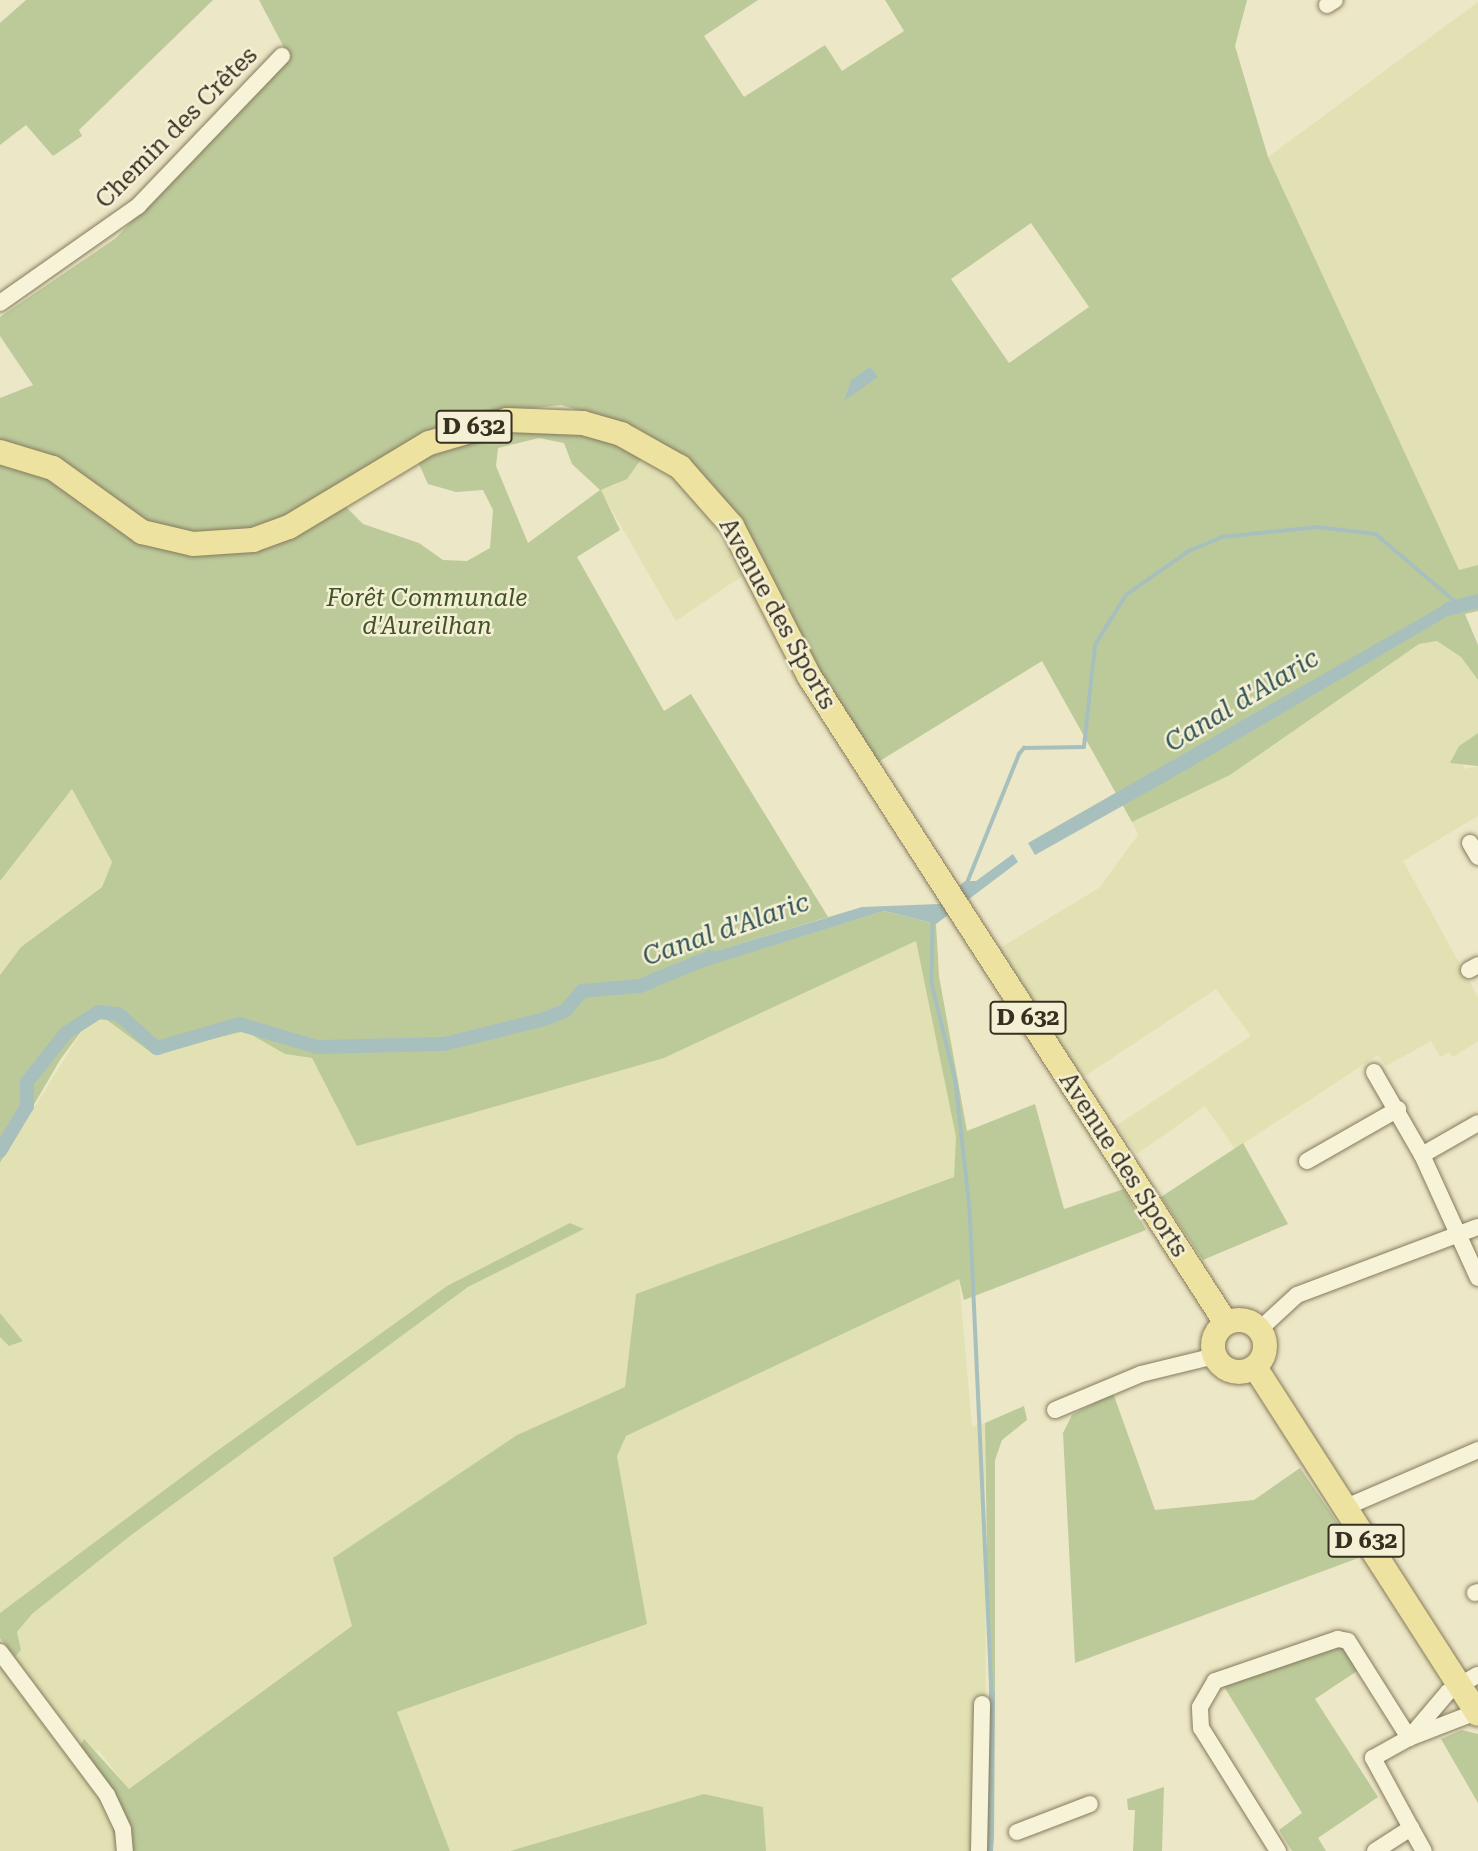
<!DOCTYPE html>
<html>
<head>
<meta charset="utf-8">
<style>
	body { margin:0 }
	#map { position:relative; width:1478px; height:1851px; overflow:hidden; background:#ece7c6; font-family:"Roboto Serif",serif }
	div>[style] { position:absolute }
	.farmland>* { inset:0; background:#e1e1b4 }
	.green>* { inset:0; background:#bcca9a }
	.water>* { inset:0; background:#a7c0bd }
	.stream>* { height:3.5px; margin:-1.75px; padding:0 1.75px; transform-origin:1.75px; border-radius:1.75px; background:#a7c0bd }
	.canal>* { height:14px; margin:-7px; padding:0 7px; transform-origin:7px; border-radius:7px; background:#a7c0bd }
	.roads { filter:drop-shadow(0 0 2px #867a5d) drop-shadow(0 0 2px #867a5d) }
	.minor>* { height:16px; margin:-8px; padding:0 8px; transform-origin:8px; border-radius:8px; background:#f7f3d9 }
	.primary>* { height:24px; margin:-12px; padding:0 12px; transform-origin:12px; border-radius:12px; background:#ede2a0 }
	.primary>.ring { margin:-12px; padding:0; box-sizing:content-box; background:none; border:24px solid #ede2a0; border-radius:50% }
	span { translate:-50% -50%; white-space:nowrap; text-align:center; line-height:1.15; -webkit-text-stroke:5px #f4f0d5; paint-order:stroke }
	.shield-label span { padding:2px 5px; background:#f4f0d5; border:2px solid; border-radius:5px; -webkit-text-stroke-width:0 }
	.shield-label { font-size:23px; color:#372f20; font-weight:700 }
	.street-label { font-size:24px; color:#372f20 }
	.park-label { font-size:24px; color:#415327; font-style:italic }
	.water-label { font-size:26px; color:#305256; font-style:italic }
</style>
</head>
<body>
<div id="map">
	<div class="farmland">
		<i style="clip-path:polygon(1478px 2px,1478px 565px,1459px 571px,1268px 157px)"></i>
		<i style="clip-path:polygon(642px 458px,675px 479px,703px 509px,742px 576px,676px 621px,600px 490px,616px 485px)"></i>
		<i style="clip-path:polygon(1437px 641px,1461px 657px,1478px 680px,1478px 733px,1459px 746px,1464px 769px,1478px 766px,1478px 816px,1403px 861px,1478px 997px,1478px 1041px,1453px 1057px,1449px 1052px,1440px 1057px,1431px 1041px,1386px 1066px,1378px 1055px,1235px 1149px,1205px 1106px,1137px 1154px,1116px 1126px,1251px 1036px,1216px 989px,1079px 1080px,995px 951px,1099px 888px,1138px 835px,1132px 822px,1230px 775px,1419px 644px)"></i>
		<i style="clip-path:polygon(72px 789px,112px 862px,102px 886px,21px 947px,0 975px,0 881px)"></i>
		<i style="clip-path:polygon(916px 941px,956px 1137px,954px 1177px,636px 1294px,625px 1387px,517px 1435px,334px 1558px,353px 1626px,129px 1790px,99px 1751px,80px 1746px,119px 1799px,117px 1851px,0 1851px,0 1638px,15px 1657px,21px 1650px,17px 1632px,32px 1614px,130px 1536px,468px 1287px,583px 1229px,447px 1286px,0 1613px,0 1337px,10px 1346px,23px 1340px,0 1313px,0 1163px,83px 1029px,103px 1017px,116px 1022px,153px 1054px,245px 1031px,285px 1054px,312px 1058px,664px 1058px)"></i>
		<i style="clip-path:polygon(959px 1279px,972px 1427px,985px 1423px,986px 1851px,766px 1851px,763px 1807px,704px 1794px,510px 1851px,450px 1851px,397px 1712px,646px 1624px,617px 1456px,626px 1436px)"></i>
	</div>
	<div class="green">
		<i style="clip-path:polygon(26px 0,213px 0,79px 130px,82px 136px,53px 156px,26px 125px,0 145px,0 23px)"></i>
		<i style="clip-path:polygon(evenodd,259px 0,758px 0,704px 36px,744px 97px,825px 45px,842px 71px,904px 31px,885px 0,1247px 0,1235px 46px,1268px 157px,1459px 570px,1478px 565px,1478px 611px,1465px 614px,1478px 645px,1478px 680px,1461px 657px,1437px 641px,1419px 644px,1230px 775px,1132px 822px,1042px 661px,875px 764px,668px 447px,635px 427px,561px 405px,502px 412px,290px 517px,236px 533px,163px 531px,0 442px,0 398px,33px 385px,0 336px,0 317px,116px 238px,289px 57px,259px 0,1031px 223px,1089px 307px,1009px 363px,951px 279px,1031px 223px)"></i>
		<i style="clip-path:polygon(evenodd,534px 424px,618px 440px,642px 458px,627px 479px,601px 490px,620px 530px,577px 557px,664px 711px,691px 694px,828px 917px,694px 958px,699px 968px,884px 911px,936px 924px,939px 976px,967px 1131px,1035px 1104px,1064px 1209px,1124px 1189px,1146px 1230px,964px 1300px,959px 1279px,626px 1436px,617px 1456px,647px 1624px,397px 1712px,450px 1851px,117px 1851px,110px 1815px,118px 1799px,80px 1746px,84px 1739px,129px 1789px,352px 1626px,333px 1558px,517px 1435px,625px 1387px,636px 1294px,954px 1177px,956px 1137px,916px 941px,664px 1058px,357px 1146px,312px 1058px,285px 1054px,245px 1031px,153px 1054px,103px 1017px,83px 1029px,60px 1060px,0 1163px,0 975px,21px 947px,102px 887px,112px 862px,72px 789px,0 881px,0 461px,28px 466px,129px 533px,275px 537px,346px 507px,363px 524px,419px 543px,443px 560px,467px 561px,490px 548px,493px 510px,483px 490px,456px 492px,428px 484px,417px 460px,534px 424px,539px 438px,564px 443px,572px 464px,600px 490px,528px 543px,496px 466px,498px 448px,539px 438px)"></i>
		<i style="clip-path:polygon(1478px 733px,1478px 766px,1450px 763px,1459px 746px)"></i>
		<i style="clip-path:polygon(1243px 1143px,1288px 1224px,1203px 1260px,1161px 1197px)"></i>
		<i style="clip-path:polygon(570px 1223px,584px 1229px,468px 1287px,130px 1536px,32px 1614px,17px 1632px,21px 1650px,15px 1657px,0 1638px,0 1613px,210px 1456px,447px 1286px)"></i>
		<i style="clip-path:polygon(0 1313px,23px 1341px,9px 1346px,0 1337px)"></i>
		<i style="clip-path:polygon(1113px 1393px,1155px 1510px,1254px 1500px,1300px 1468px,1361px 1557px,1075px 1663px,1063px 1433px,1072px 1415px)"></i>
		<i style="clip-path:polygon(1024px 1406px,1027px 1420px,1002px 1440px,995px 1460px,995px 1691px,989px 1693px,985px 1423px)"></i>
		<i style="clip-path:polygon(1342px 1646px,1360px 1669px,1315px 1699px,1378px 1797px,1318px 1838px,1326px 1851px,1292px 1851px,1279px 1830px,1302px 1813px,1223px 1685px)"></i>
		<i style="clip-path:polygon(1462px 1730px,1478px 1734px,1478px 1803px,1441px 1739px)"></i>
		<i style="clip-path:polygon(1164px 1787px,1162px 1851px,1133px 1851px,1135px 1810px,1128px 1810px,1127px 1799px)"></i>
		<i style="clip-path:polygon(704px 1794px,763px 1807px,766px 1851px,510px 1851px)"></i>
	</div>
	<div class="water">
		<i style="clip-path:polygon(870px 367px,878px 377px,844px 401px,851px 380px)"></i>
		<i style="clip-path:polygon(1454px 599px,1464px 600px,1463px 607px,1174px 777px,1035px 855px,1028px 843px)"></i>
		<i style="clip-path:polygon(1013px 854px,1018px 862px,936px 924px,884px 911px,698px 969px,693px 958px,862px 907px,939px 904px,965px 881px,976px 881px)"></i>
		<i style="clip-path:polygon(995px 1691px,994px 1836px,993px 1851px,986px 1851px,989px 1693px)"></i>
	</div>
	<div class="stream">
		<i style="left:967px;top:883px;width:139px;rotate:-68deg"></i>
		<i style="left:1019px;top:754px;width:8px;rotate:-50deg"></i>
		<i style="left:1024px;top:748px;width:60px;rotate:-1deg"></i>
		<i style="left:1084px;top:747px;width:103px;rotate:-83.8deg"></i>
		<i style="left:1095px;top:645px;width:59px;rotate:-58.2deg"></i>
		<i style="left:1126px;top:595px;width:77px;rotate:-34.9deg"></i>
		<i style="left:1189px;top:551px;width:36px;rotate:-23deg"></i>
		<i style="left:1222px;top:537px;width:97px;rotate:-5.9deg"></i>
		<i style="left:1318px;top:527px;width:58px;rotate:6.9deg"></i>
		<i style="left:1376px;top:534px;width:105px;rotate:40.4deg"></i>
		<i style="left:933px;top:922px;width:61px;rotate:90.9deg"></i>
		<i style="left:932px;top:983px;width:102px;rotate:76.4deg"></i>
		<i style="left:956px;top:1082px;width:127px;rotate:83.7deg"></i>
		<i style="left:970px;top:1208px;width:486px;rotate:87.4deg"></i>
	</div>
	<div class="canal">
		<i style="left:1448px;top:609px;width:31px;rotate:-15deg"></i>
		<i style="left:0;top:1151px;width:52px;rotate:-59deg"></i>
		<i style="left:27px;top:1106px;width:24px;rotate:-90deg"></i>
		<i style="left:27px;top:1082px;width:63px;rotate:-51.5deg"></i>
		<i style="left:66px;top:1033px;width:38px;rotate:-33deg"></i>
		<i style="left:98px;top:1012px;width:20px;rotate:6deg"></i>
		<i style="left:118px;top:1014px;width:52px;rotate:41.1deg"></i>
		<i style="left:157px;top:1048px;width:85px;rotate:-16.3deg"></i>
		<i style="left:239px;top:1024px;width:81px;rotate:16.4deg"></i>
		<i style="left:317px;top:1047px;width:127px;rotate:-1.4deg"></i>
		<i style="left:444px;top:1044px;width:104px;rotate:-13.9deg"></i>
		<i style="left:545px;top:1019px;width:23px;rotate:-23deg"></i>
		<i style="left:566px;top:1010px;width:25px;rotate:-50deg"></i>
		<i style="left:582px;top:991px;width:58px;rotate:-4.9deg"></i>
		<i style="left:640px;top:986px;width:76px;rotate:-22.5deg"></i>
	</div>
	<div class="roads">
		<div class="minor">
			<i style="left:1327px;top:5px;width:9px;rotate:-32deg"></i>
			<i style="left:0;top:303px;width:169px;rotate:-35.1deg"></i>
			<i style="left:138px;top:206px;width:208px;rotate:-46.2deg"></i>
			<i style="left:1470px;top:843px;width:16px;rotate:60deg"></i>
			<i style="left:1469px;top:970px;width:10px;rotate:-29deg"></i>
			<i style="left:1374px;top:1072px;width:96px;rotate:60deg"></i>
			<i style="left:1422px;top:1155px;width:135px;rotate:65.5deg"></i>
			<i style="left:1422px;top:1155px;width:64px;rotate:-29.7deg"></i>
			<i style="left:1307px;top:1161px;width:105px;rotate:-29.7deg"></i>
			<i style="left:1260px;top:1329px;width:50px;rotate:-42.6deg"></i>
			<i style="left:1297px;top:1295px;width:193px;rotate:-20.6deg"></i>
			<i style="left:1055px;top:1410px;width:93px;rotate:-22.7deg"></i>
			<i style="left:1141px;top:1374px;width:76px;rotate:-13.7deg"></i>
			<i style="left:1344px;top:1508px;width:146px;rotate:-23.4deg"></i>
			<i style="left:1475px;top:1593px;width:3px;rotate:-18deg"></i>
			<i style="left:0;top:1652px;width:179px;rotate:53.2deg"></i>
			<i style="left:107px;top:1795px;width:38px;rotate:65deg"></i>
			<i style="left:123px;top:1830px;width:21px;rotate:85deg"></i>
			<i style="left:1409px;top:1738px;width:72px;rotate:-21.2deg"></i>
			<i style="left:1411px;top:1828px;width:26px;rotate:61deg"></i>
			<i style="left:1017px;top:1832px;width:78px;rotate:-21deg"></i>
			<i style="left:979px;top:1851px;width:147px;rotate:-88.8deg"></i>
			<i style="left:1278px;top:1851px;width:145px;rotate:-122deg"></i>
			<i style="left:1201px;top:1728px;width:21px;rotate:-93deg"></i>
			<i style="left:1200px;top:1707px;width:30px;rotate:-60deg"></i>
			<i style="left:1215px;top:1681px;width:130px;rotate:-18.9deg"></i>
			<i style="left:1338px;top:1639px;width:10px;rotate:11deg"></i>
			<i style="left:1348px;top:1641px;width:115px;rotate:57.8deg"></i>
			<i style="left:1375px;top:1851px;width:43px;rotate:-32.6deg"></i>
			<i style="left:1411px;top:1828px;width:80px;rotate:-118.5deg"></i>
			<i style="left:1373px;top:1758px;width:41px;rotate:-29.1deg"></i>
			<i style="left:1409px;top:1738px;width:60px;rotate:-49.7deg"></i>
			<i style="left:1448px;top:1692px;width:34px;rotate:-30deg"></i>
		</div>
		<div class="primary">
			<i style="left:0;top:452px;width:55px;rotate:16.8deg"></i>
			<i style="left:53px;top:468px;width:110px;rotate:35.7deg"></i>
			<i style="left:142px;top:532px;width:52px;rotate:13.2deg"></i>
			<i style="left:193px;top:544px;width:60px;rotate:-3.8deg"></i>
			<i style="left:253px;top:540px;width:38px;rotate:-20deg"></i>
			<i style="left:289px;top:527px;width:163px;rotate:-31deg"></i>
			<i style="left:429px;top:443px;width:81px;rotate:-16.4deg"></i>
			<i style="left:507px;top:420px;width:76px;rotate:2.3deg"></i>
			<i style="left:583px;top:423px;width:40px;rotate:16deg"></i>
			<i style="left:621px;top:434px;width:68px;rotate:29.2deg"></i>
			<i style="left:680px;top:467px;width:79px;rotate:48.6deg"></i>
			<i style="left:732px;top:526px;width:169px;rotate:62.8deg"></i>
			<i style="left:809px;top:676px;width:770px;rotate:57.2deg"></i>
			<i class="ring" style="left:1213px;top:1320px;width:28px;height:28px"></i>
			<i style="left:1255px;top:1367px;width:412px;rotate:57.3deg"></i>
		</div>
	</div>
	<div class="shield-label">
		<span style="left:474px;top:427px">D 632</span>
		<span style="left:1028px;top:1018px">D 632</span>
		<span style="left:1366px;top:1541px">D 632</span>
	</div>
	<div class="street-label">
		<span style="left:177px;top:128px;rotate:-45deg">Chemin des Crêtes</span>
		<span style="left:777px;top:614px;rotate:61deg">Avenue des Sports</span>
		<span style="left:1123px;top:1165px;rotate:57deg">Avenue des Sports</span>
	</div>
	<div class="park-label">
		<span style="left:427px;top:613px">Forêt Communale<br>d'Aureilhan</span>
	</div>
	<div class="water-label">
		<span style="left:1242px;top:701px;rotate:-31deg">Canal d'Alaric</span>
		<span style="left:726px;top:930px;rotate:-19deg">Canal d'Alaric</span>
	</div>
</div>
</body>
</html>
